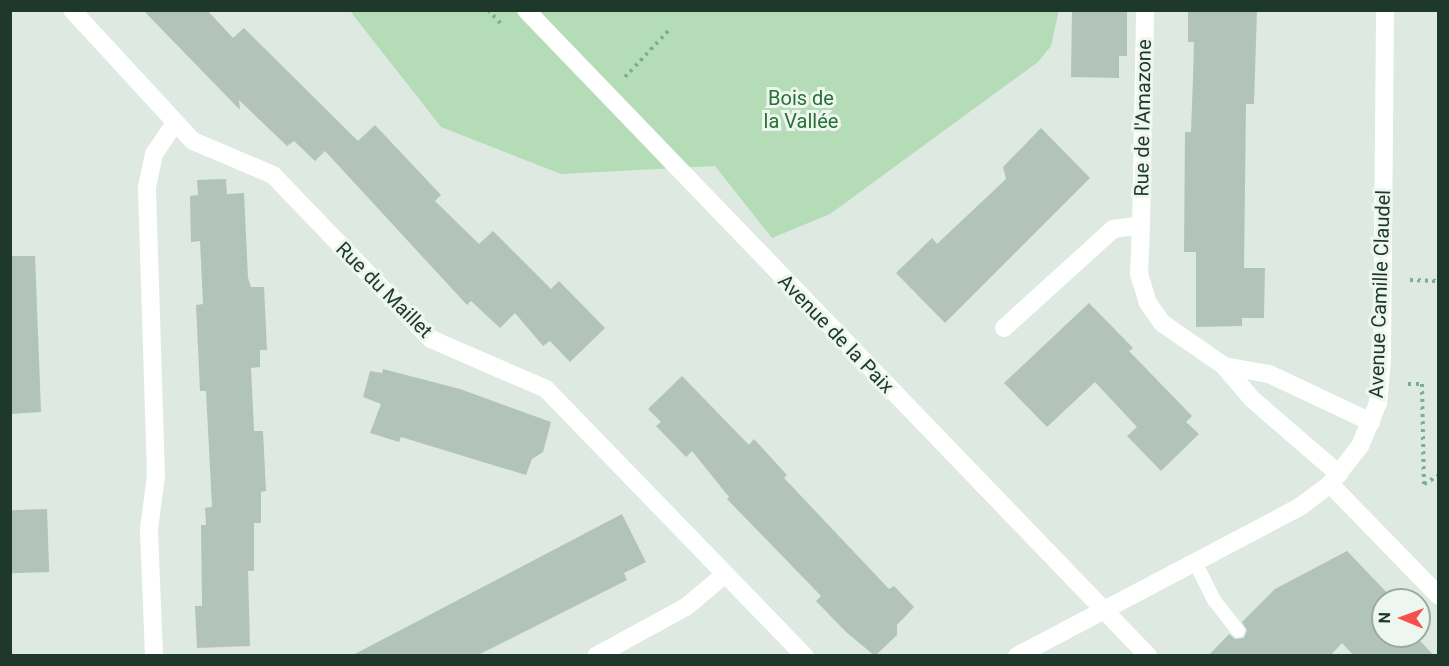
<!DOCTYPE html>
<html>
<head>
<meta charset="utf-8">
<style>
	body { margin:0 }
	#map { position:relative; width:1449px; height:666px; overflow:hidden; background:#dde9e1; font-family:Roboto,sans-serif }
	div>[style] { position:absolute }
	.green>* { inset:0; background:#b4dcb6 }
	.building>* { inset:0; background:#b2c4b9; transform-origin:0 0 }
	.path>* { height:4px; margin-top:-2px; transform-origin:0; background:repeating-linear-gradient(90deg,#7cae93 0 3px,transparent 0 7.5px) }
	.service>* { height:14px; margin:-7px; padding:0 7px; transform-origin:7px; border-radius:7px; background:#fff }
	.minor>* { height:18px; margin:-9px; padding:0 9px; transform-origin:9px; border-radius:9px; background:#fff }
	.tertiary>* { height:18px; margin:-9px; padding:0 9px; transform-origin:9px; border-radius:9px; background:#fff }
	span { translate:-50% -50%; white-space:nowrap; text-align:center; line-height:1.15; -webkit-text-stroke:6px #edf6ef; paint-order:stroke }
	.park-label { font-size:20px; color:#287033 }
	.street-label { font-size:20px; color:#1e392b }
	.frame { position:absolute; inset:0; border:12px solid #1e392b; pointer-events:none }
	.north { position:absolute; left:1371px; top:588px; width:60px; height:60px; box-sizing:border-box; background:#edf6ef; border:2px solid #9aaaa1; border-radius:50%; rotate:271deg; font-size:16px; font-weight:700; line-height:24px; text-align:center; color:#1e392b }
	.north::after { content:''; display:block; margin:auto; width:21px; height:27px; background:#f6504e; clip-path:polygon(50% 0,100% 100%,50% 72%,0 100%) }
</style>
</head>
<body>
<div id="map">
	<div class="green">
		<i style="clip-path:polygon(1059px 10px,1051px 46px,1038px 62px,830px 214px,772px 238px,715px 166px,561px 174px,441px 127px,350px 11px)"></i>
	</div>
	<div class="building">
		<i style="clip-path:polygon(143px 10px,207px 10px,233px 38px,244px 28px,358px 141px,375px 125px,441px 195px,435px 201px,479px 244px,493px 231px,551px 289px,559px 281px,605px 328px,570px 362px,550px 341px,543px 346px,515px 313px,500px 328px,471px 301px,467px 305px,325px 151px,315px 161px,294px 141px,287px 146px,239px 100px,240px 110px)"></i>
		<i style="clip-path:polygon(1072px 10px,1127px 10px,1127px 56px,1119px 56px,1119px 78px,1071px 77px)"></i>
		<i style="clip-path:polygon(1188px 10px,1257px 10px,1254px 104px,1246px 104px,1244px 268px,1265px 268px,1264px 318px,1242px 318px,1242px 326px,1196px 327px,1196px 252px,1184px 252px,1185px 132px,1191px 132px,1193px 78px,1194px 42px,1188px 42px)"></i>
		<i style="clip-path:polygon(1041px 128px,1090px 178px,945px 323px,896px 273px,932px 238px,937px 244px,1006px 179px,1003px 167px)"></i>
		<i style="clip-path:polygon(226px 179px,227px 194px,244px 193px,248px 278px,251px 287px,264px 287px,267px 350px,260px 350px,260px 367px,251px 368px,254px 431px,263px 431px,266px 491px,261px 492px,261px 523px,254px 523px,254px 571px,248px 571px,250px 646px,197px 648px,195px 606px,202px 606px,201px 525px,206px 525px,205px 508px,212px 507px,206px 391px,200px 391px,196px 305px,203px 304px,200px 241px,191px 242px,190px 196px,198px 195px,197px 180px)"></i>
		<i style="clip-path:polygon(10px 256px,35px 256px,41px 412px,10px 414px)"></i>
		<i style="clip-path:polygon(1089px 303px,1133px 348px,1129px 351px,1192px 416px,1186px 422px,1199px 434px,1161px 471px,1127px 436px,1137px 427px,1095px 382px,1047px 427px,1004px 383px)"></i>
		<i style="clip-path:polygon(383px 369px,460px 389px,551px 422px,543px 452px,532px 459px,526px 475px,401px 437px,399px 442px,370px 433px,381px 404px,363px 397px,370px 371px,382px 373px)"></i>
		<i style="clip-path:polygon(682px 376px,749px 445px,754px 439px,787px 475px,784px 478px,889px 589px,894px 586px,914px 607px,897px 625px,897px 635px,875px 656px,846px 632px,816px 601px,821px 596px,727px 499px,729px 497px,692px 451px,686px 457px,656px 426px,661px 422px,648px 409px)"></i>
		<i style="left:47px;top:509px;width:63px;height:37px;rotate:88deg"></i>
		<i style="clip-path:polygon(622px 514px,646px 562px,624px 573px,627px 580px,476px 656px,351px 656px)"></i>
		<i style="clip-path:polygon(1347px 551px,1394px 600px,1381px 600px,1383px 636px,1416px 636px,1434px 656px,1354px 656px,1342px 643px,1330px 656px,1208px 656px,1229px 634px,1235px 639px,1244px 638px,1247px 630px,1242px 622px,1275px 589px)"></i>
	</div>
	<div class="path">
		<i style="left:488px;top:10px;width:18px;rotate:47deg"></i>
		<i style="left:625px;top:77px;width:63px;rotate:-46.9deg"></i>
		<i style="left:1410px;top:280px;width:28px;rotate:2deg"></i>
		<i style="left:1408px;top:384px;width:14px"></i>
		<i style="left:1422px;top:384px;width:100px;rotate:88.9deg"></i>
		<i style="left:1424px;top:484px;width:16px;rotate:-30deg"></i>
	</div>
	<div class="service">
		<i style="left:1195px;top:562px;width:42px;rotate:63.4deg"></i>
		<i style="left:1214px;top:600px;width:39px;rotate:52deg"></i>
	</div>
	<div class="minor">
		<i style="left:72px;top:10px;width:178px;rotate:47.3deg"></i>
		<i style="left:193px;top:141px;width:87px;rotate:23deg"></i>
		<i style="left:273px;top:175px;width:228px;rotate:46.1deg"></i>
		<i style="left:431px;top:339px;width:125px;rotate:23.5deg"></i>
		<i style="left:546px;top:389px;width:372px;rotate:45.9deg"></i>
		<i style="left:1141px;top:225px;width:49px;rotate:92.3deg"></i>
		<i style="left:1139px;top:274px;width:30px;rotate:73deg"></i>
		<i style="left:1148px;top:303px;width:24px;rotate:55deg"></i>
		<i style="left:1162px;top:323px;width:75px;rotate:34.7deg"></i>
		<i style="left:1224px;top:366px;width:43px;rotate:49.7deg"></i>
		<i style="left:1252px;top:399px;width:115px;rotate:40.8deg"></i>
		<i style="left:1004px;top:328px;width:147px;rotate:-42.2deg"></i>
		<i style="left:1113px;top:229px;width:28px;rotate:-8deg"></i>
		<i style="left:1141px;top:225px;width:215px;rotate:-88.9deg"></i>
		<i style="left:1224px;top:366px;width:46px;rotate:10.1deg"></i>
		<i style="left:1269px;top:374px;width:113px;rotate:25.2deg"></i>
		<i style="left:1330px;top:484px;width:155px;rotate:45.8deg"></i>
		<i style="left:154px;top:656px;width:127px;rotate:-92.3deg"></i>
		<i style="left:149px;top:529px;width:53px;rotate:-82.5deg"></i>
		<i style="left:156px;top:476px;width:289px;rotate:-91.8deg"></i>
		<i style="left:147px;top:187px;width:34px;rotate:-78deg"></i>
		<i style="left:154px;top:154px;width:37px;rotate:-56deg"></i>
		<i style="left:596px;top:656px;width:102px;rotate:-28.6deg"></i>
		<i style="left:686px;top:607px;width:50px;rotate:-40.1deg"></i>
		<i style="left:1017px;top:656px;width:321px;rotate:-27.8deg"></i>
		<i style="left:1301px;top:506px;width:36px;rotate:-37deg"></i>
		<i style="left:1330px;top:484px;width:48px;rotate:-51.7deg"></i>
		<i style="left:1360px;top:446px;width:47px;rotate:-67.3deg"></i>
		<i style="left:1378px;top:403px;width:43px;rotate:-84.7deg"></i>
		<i style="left:1382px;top:360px;width:350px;rotate:-89.5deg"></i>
	</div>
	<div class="tertiary">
		<i style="left:526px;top:10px;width:897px;rotate:46.08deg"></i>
	</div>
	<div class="park-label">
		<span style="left:801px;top:110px">Bois de<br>la Vallée</span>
	</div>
	<div class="street-label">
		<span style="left:1143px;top:118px;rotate:-89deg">Rue de l'Amazone</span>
		<span style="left:384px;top:290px;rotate:45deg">Rue du Maillet</span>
		<span style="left:1380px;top:294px;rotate:-88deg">Avenue Camille Claudel</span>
		<span style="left:836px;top:334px;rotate:46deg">Avenue de la Paix</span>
	</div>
	<div class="frame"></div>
	<div class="north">N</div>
</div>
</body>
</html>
